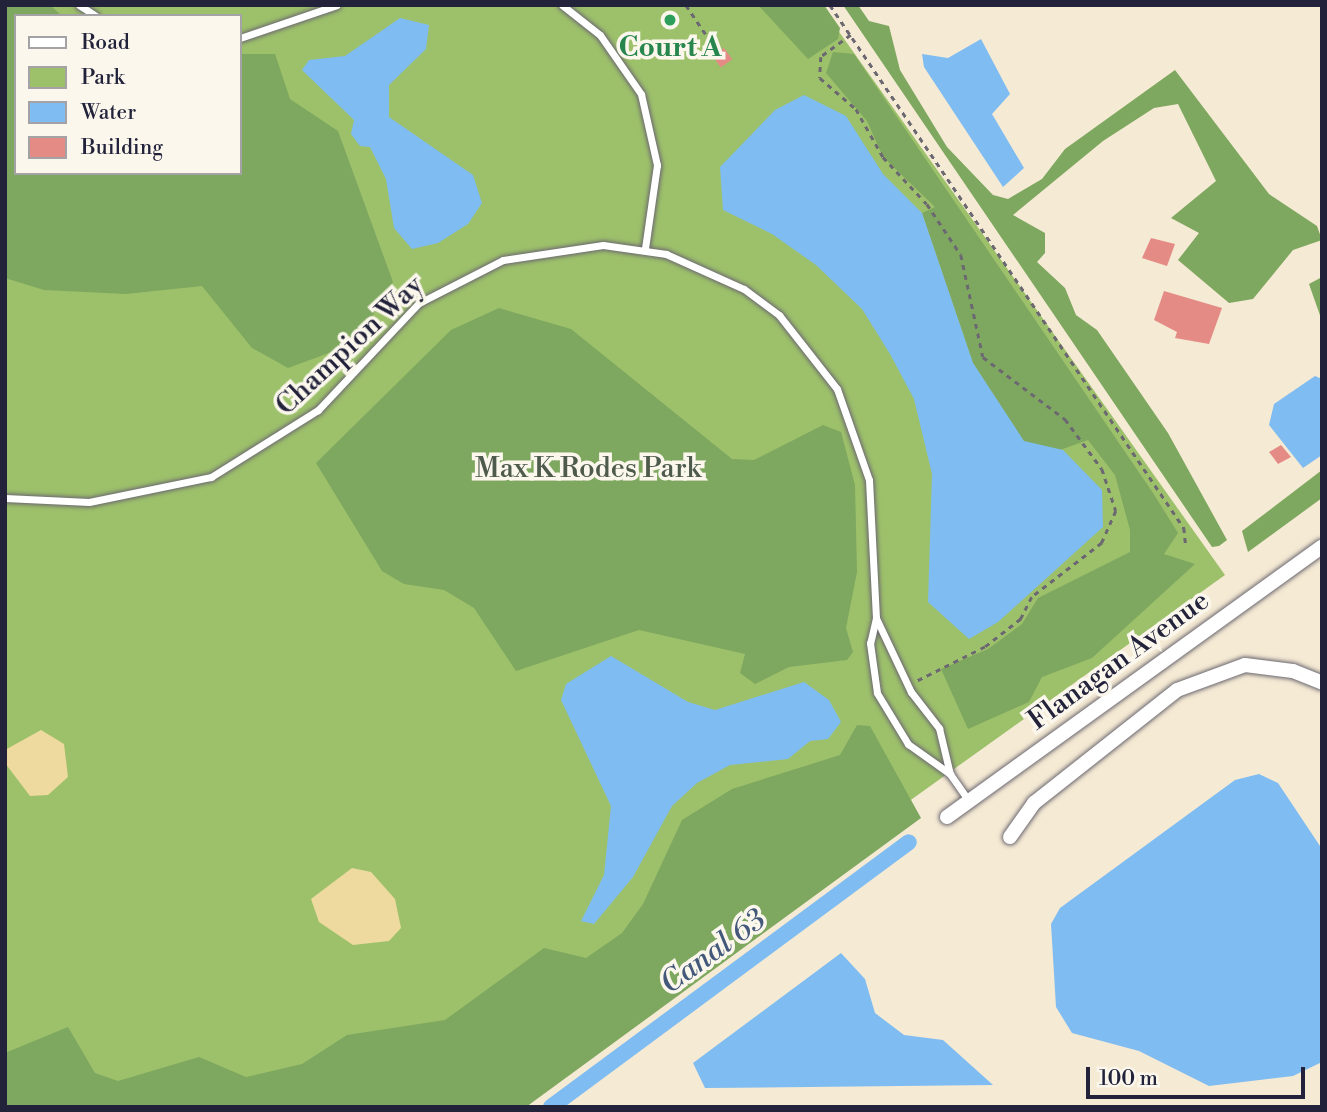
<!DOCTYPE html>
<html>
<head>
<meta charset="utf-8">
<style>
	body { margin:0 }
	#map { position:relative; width:1327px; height:1112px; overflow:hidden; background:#f5ead4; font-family:"Libre Bodoni",serif }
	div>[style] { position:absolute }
	.green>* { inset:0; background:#9dc16b }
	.forest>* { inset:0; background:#7ea75f }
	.sand>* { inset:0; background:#eeda9e }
	.water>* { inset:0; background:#7fbcf2 }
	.canal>* { height:16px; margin:-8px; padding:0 8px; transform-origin:8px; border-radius:8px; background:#7fbcf2 }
	.building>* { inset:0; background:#e48b86; transform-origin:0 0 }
	.path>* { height:2.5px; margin-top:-1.25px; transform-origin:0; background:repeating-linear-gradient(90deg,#6c6871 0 5px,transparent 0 10px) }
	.roads { filter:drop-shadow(0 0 2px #6c6871) drop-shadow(0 0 2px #6c6871) }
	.service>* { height:7px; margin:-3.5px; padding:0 3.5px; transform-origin:3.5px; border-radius:3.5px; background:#fff }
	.minor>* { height:14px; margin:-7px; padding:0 7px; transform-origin:7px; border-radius:7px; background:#fff }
	.dots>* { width:19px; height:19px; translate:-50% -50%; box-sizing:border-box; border:4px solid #fbf7ec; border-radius:50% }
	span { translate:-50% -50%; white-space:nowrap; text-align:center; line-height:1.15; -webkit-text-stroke:7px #fbf7ec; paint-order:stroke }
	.leisure-label { font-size:28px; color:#27864d; font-weight:700 }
	.street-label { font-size:28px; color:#22223b }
	.park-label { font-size:28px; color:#4d5a4c }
	.water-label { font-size:30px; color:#43587b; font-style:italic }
	.frame { position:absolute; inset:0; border:7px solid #22223b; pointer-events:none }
	.legend { position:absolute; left:14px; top:14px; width:228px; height:161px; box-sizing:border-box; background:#fbf7ec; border:2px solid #a4a2a5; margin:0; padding:9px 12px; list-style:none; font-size:21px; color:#22223b }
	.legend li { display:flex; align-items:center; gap:14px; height:35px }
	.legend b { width:35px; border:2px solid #a4a2a5 }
	.scale { position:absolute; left:1086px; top:1067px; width:219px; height:32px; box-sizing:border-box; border:4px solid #22223b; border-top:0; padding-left:9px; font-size:21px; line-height:24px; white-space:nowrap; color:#22223b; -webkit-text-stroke:5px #fbf7ec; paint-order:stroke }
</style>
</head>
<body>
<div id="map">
	<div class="green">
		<i style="clip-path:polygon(evenodd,5px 5px,820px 5px,1225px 575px,482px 1107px,5px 1103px,5px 5px,16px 16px,240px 16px,240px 173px,16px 173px,16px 16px)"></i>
	</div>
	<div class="forest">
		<i style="clip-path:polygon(5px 5px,50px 5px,62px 16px,16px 16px,16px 173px,240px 173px,240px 54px,275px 54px,290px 99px,338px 131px,393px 282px,356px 343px,288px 368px,252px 348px,202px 286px,126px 294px,44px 290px,5px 278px)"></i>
		<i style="clip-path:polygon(758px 5px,824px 5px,840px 28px,838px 39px,808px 59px)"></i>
		<i style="clip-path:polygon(843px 5px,858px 5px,869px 21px,889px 26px,900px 70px,947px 147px,993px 195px,1008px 199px,1042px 179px,1065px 149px,1175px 70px,1269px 194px,1317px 226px,1322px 240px,1293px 250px,1253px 299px,1229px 303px,1178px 260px,1199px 233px,1171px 218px,1216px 181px,1178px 104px,1154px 108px,1103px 141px,1013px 215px,1045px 233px,1045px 253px,1037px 262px,1065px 288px,1076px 315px,1097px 330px,1168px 433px,1227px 540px,1219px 546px,1212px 547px)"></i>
		<i style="clip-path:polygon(833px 52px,854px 54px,1153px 493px,1178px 533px,1164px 554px,1195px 564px,1092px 658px,1042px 677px,1029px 702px,968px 729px,941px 669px,988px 649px,1022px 624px,1038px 598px,1130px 552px,1130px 530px,1115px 475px,1088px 440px,1060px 450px,1024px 442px,973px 363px,922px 213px,935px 207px,883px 157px,867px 121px,826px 73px)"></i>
		<i style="clip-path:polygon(1322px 277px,1322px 321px,1309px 284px)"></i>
		<i style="clip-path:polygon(499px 308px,571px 329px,732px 459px,754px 460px,823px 425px,841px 432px,855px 485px,857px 572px,846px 628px,853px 652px,847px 660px,789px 667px,755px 684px,740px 673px,745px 654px,639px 630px,516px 671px,474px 608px,444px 590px,404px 584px,382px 571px,316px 463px,451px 330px)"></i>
		<i style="clip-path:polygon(1322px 470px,1322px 498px,1248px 552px,1242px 531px)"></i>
		<i style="clip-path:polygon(857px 725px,870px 726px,921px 818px,526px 1107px,5px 1107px,5px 1053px,68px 1027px,95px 1073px,118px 1081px,199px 1057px,246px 1077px,302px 1064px,347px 1035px,445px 1020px,544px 948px,586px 958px,622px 933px,643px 904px,682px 820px,732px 789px,840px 755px)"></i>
	</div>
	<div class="sand">
		<i style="clip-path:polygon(41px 730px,64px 744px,68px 777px,48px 795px,30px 796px,5px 763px,5px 750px)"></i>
		<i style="clip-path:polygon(352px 868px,371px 872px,395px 899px,401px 928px,389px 941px,353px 945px,319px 922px,311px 899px)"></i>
	</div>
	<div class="water">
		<i style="clip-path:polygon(400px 18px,429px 25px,426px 49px,389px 85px,389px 117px,473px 175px,482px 203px,468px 224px,438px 243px,412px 249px,394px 228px,386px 179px,370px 147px,360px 146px,351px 134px,354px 120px,302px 70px,309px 60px,345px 56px)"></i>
		<i style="clip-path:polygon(981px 39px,1010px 94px,992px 114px,1024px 168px,1003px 187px,924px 67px,922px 54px,948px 58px)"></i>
		<i style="clip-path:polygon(804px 95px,846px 116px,883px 174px,922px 213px,973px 363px,1024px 441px,1063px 450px,1102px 490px,1103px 527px,998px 622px,969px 639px,928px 602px,932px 474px,914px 399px,890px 354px,862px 309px,816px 265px,772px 234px,723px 210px,720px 167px,775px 110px)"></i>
		<i style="clip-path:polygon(1315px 376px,1322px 379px,1322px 455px,1303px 468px,1269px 425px,1274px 404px)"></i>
		<i style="clip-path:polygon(611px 656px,688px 702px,715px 710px,804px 682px,829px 700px,841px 722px,828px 739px,810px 741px,788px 759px,730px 765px,697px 783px,672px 806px,633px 877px,594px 924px,581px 921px,604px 875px,611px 806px,561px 700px,566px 684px)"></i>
		<i style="clip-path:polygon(1259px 774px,1278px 783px,1322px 849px,1322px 1062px,1293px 1076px,1209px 1086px,1139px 1051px,1072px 1033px,1056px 1007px,1051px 924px,1060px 908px,1235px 780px)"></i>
		<i style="clip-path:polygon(841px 953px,865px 979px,875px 1013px,904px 1035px,943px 1040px,993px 1085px,705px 1088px,693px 1063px)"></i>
	</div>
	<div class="canal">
		<i style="left:551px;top:1107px;width:445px;rotate:-36.5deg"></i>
	</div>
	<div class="building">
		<i style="left:724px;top:48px;width:14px;height:14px;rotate:54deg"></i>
		<i style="clip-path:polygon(1151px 238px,1175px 244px,1167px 266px,1142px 258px)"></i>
		<i style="clip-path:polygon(1164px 291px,1222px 308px,1209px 344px,1175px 338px,1177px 332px,1154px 320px)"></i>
		<i style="clip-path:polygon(1281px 445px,1291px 457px,1278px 464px,1269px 452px)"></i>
	</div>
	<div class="path">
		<i style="left:686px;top:5px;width:57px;rotate:55.8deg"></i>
		<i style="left:830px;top:5px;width:632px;rotate:55.91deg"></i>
		<i style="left:1184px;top:528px;width:19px;rotate:84deg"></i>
		<i style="left:851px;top:35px;width:37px;rotate:144deg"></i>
		<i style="left:821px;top:57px;width:21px;rotate:93deg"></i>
		<i style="left:820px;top:78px;width:48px;rotate:40.7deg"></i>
		<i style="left:856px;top:109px;width:55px;rotate:60.6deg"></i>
		<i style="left:883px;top:157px;width:64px;rotate:46.9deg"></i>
		<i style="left:927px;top:204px;width:61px;rotate:56.3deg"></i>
		<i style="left:961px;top:255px;width:104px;rotate:77.8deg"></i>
		<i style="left:983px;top:357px;width:103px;rotate:37.1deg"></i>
		<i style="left:1065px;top:419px;width:62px;rotate:53.5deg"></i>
		<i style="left:1102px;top:469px;width:44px;rotate:71.6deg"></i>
		<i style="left:1116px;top:511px;width:35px;rotate:114deg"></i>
		<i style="left:1102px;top:543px;width:88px;rotate:142.4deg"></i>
		<i style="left:1032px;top:597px;width:25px;rotate:117deg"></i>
		<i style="left:1021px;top:619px;width:46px;rotate:142.1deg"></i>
		<i style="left:985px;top:647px;width:76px;rotate:153.4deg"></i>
	</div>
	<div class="roads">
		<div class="service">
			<i style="left:79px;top:5px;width:20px;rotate:33deg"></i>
			<i style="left:562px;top:5px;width:48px;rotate:38.3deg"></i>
			<i style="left:600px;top:35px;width:72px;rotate:55.2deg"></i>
			<i style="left:641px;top:94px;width:73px;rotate:77.3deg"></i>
			<i style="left:657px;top:165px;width:84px;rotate:98.2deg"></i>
			<i style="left:240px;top:38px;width:102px;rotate:-18.8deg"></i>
			<i style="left:5px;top:498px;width:84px;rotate:2.7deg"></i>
			<i style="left:89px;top:502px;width:125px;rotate:-11.6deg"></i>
			<i style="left:211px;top:477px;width:126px;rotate:-32.1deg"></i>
			<i style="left:318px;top:410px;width:147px;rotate:-46.7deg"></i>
			<i style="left:419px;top:303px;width:94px;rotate:-27.1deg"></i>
			<i style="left:503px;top:260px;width:101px;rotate:-8.5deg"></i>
			<i style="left:603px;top:245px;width:64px;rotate:8.1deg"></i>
			<i style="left:666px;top:254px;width:85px;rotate:24.2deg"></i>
			<i style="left:744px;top:289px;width:44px;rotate:36.6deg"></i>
			<i style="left:779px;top:315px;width:94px;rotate:51.9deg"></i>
			<i style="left:837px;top:389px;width:96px;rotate:70.6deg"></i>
			<i style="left:869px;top:480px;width:138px;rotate:87.1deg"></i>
			<i style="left:876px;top:618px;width:26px;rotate:103deg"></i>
			<i style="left:870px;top:643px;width:50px;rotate:82deg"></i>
			<i style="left:877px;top:693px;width:60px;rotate:58.7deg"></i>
			<i style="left:908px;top:744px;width:52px;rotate:35.5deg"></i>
			<i style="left:876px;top:618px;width:82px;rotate:64.7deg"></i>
			<i style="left:911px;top:692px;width:46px;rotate:52.1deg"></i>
			<i style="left:939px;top:728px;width:47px;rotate:76.6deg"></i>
			<i style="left:950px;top:774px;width:33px;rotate:55deg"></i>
		</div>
		<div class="minor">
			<i style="left:947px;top:817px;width:462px;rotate:-35.8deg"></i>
			<i style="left:1010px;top:837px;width:42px;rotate:-54.8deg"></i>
			<i style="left:1034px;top:803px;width:182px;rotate:-38.3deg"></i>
			<i style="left:1177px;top:690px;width:72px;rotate:-20.2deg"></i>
			<i style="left:1245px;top:665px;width:48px;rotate:7.1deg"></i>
			<i style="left:1293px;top:671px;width:31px;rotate:22deg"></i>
		</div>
	</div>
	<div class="dots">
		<i style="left:670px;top:20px;background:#2e9e5b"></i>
	</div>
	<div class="leisure-label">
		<span style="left:670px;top:48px">Court A</span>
	</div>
	<div class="street-label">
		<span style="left:350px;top:346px;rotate:-43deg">Champion Way</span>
		<span style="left:1119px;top:661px;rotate:-36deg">Flanagan Avenue</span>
	</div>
	<div class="park-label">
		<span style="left:588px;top:469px">Max K Rodes Park</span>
	</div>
	<div class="water-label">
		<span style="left:713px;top:952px;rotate:-36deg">Canal 63</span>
	</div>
	<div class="frame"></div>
	<ul class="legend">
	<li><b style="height:9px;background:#fff"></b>Road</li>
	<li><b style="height:19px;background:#9dc16b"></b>Park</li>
	<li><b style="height:19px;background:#7fbcf2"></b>Water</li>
	<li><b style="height:19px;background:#e48b86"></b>Building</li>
	</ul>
	<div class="scale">100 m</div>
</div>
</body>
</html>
